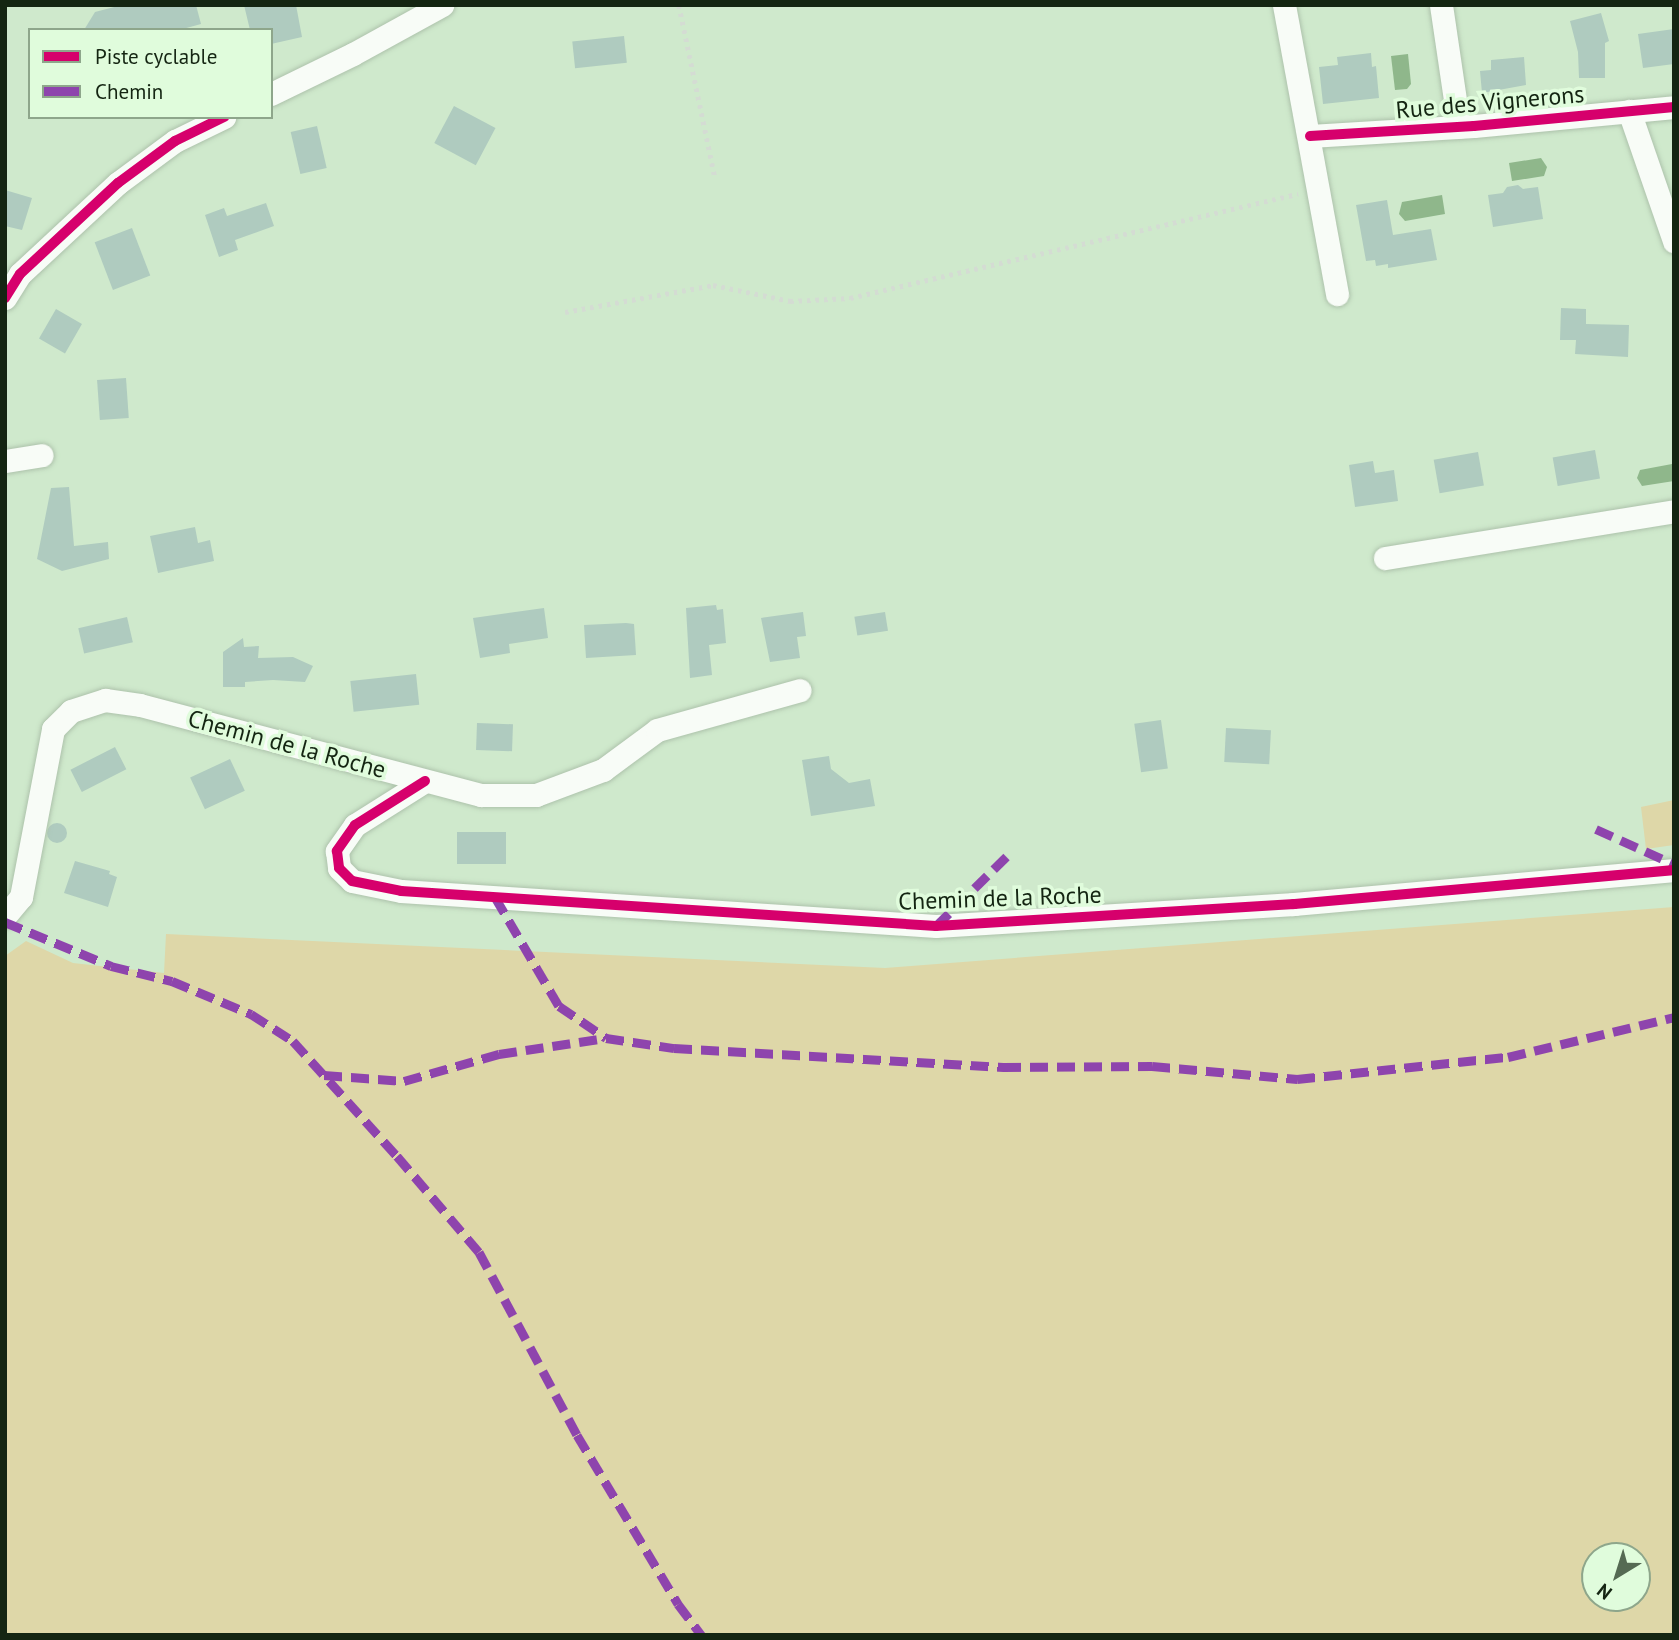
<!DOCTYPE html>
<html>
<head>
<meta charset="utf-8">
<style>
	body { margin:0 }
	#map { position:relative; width:1679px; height:1640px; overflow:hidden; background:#cfe9cc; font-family:"PT Sans",sans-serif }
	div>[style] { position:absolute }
	.green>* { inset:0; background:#ded7a8 }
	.water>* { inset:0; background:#8fb78b }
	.building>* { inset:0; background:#afcbbf; transform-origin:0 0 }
	.round { border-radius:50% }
	.path>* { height:4.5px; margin-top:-2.25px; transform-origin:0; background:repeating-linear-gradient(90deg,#d4dcd3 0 3.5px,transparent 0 8.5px) }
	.roads { filter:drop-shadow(0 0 2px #adc2ab) drop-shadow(0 0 2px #adc2ab) }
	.minor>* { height:23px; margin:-11.5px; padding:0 11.5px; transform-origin:11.5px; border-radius:11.5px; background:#f8fcf7 }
	.quiet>* { height:9px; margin-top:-4.5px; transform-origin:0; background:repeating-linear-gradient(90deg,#8e44ad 0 18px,transparent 0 27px) }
	.cycleway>* { height:10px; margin:-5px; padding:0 5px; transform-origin:5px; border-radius:5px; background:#d6006c }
	span { translate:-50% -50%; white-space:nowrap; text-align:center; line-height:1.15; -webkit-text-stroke:7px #e0fcdc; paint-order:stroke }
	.street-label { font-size:24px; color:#142512 }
	.frame { position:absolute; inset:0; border:7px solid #142512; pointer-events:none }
	.legend { position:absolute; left:28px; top:28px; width:245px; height:91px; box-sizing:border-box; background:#e0fcdc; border:2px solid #8ea68b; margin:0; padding:9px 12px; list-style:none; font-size:21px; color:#142512 }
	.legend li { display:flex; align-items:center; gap:14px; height:35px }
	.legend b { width:35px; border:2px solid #8ea68b }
	.north { position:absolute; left:1581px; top:1542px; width:70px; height:70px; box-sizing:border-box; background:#e0fcdc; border:2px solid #8ea68b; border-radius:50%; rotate:218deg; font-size:19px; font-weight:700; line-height:28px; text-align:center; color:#142512 }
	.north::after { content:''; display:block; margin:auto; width:24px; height:32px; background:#556a53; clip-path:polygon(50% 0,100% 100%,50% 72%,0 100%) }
</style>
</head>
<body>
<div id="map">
	<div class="green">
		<i style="clip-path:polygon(1674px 800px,1674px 845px,1646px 849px,1641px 807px)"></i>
		<i style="clip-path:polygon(evenodd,1674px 907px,1674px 1635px,5px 1635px,5px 956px,26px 941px,73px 963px,164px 973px,166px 934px,885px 968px,1674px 907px,1595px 1556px,1637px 1556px,1637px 1598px,1595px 1598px,1595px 1556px)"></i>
	</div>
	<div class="water">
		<i style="clip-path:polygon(1408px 54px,1411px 84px,1407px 89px,1395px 90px,1391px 56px)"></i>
		<i style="clip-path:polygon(1541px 158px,1547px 167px,1544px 176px,1512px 181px,1509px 163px)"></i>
		<i style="clip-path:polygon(1442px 195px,1445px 214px,1405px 221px,1399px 214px,1402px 202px)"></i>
		<i style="clip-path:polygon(1672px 464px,1674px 481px,1642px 486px,1637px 478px,1640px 470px)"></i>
	</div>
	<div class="building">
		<i style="clip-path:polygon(122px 5px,196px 5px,201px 24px,179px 30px,84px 30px,95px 12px)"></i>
		<i style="clip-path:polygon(244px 5px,296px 5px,302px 37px,271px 44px,271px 30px,250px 30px)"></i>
		<i style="clip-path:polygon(1601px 13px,1609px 41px,1605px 43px,1605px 78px,1579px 78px,1578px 52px,1570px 21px)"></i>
		<i style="clip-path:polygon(1674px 29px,1674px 64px,1643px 68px,1638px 34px)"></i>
		<i style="left:624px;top:36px;width:27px;height:52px;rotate:84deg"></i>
		<i style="clip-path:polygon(1371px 53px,1372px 67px,1376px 66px,1379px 98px,1323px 104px,1319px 67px,1338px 65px,1337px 57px)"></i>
		<i style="clip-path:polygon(1524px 57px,1526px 85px,1482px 93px,1480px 71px,1491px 70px,1491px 60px)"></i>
		<i style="left:454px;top:106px;width:47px;height:42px;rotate:28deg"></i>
		<i style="left:317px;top:126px;width:43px;height:27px;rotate:77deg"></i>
		<i style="clip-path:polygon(1518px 185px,1523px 189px,1538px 187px,1543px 219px,1493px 227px,1488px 195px,1503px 193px,1507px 187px)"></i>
		<i style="clip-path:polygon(5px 190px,32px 198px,22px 230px,5px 226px)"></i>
		<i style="clip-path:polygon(1387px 200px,1393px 235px,1431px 229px,1437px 260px,1388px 268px,1388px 264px,1376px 266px,1375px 260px,1366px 261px,1356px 205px)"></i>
		<i style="clip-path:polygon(266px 203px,274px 226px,235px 240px,238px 250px,219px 257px,205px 215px,224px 208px,227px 216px)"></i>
		<i style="left:132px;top:228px;width:51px;height:40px;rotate:69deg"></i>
		<i style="clip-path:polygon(1561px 308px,1586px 309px,1586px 324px,1629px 325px,1628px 357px,1575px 354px,1576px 340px,1560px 340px)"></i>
		<i style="left:56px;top:309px;width:30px;height:34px;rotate:30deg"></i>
		<i style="left:126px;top:378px;width:40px;height:29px;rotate:86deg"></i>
		<i style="left:1595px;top:450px;width:29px;height:43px;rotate:80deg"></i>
		<i style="left:1478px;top:452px;width:34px;height:45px;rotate:80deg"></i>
		<i style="clip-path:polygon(1373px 461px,1375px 473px,1394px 470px,1398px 501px,1355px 507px,1349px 465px)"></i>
		<i style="clip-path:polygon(69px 487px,74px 546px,108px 542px,109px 559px,62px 571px,37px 559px,51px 488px)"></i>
		<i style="clip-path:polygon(195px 527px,198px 543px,210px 540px,214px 561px,158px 573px,150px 536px)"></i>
		<i style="clip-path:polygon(716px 605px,717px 610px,723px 609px,726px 643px,709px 645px,712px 675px,690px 678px,686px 608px)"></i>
		<i style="clip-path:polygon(544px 608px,548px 638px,509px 644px,510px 653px,480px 658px,473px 618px)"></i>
		<i style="clip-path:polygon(803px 612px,806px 636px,797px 637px,800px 658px,770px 662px,761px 618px)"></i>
		<i style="left:885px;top:612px;width:19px;height:31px;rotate:81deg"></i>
		<i style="left:127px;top:617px;width:26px;height:50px;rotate:77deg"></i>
		<i style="clip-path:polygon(626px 623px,634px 624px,636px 655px,586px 658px,584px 625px)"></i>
		<i style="clip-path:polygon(243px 638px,244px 647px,259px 646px,258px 658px,293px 657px,313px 666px,305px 682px,273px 680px,245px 682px,245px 687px,223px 687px,223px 652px)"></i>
		<i style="left:416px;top:674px;width:31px;height:66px;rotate:84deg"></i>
		<i style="left:1161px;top:720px;width:49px;height:27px;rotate:82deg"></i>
		<i style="left:477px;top:723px;width:36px;height:27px;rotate:2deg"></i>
		<i style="left:1226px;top:728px;width:45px;height:34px;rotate:3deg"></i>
		<i style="left:115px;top:747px;width:25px;height:50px;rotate:63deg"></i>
		<i style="clip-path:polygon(829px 756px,831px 769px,849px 783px,870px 779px,875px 806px,811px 816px,802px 760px)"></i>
		<i style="left:230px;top:759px;width:35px;height:44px;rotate:65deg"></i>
		<i class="round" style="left:47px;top:823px;width:20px;height:20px"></i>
		<i style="left:506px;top:832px;width:32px;height:49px;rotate:90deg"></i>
		<i style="clip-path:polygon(75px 861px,110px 871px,109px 874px,117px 877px,108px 907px,64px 893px)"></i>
	</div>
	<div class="path">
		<i style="left:679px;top:5px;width:177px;rotate:78.2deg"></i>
		<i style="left:565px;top:312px;width:150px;rotate:-10.3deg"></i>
		<i style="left:713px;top:285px;width:79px;rotate:11.7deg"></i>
		<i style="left:790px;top:301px;width:60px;rotate:-2.9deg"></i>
		<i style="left:850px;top:298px;width:460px;rotate:-13.1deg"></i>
	</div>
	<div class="roads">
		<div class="minor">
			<i style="left:1284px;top:5px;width:294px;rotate:79.6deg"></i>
			<i style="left:1441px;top:5px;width:123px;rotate:81.6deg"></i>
			<i style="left:271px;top:94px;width:91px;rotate:-26deg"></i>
			<i style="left:353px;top:54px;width:102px;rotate:-28.8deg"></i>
			<i style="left:1629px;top:111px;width:138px;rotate:70.9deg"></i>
			<i style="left:1310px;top:136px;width:164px;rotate:-3.5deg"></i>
			<i style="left:1474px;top:126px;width:201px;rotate:-5.4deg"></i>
			<i style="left:5px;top:298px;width:28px;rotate:-58deg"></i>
			<i style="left:20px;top:274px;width:134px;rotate:-42.9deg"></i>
			<i style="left:118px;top:183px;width:71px;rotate:-36.4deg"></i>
			<i style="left:175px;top:141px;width:55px;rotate:-26.1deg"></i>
			<i style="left:5px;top:461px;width:37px;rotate:-9deg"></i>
			<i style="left:1385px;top:558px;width:293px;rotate:-9.2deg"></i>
			<i style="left:425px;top:781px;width:83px;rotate:147.8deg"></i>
			<i style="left:355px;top:825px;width:32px;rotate:125deg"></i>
			<i style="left:337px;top:851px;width:17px;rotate:83deg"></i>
			<i style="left:339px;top:868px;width:18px;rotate:45deg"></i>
			<i style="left:352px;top:881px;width:50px;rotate:11.5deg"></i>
			<i style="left:401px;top:891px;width:536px;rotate:3.74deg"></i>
			<i style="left:936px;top:926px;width:359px;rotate:-3.5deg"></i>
			<i style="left:1294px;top:904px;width:382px;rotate:-5.1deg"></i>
			<i style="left:5px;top:916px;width:25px;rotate:-50deg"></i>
			<i style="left:21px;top:897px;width:171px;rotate:-79.2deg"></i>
			<i style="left:53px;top:729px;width:25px;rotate:-45deg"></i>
			<i style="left:71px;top:711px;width:36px;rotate:-18deg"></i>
			<i style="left:105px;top:700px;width:35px;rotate:8deg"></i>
			<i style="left:140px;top:705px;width:353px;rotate:14.8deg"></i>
			<i style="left:481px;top:795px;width:55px"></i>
			<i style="left:536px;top:795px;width:72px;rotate:-20.5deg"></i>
			<i style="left:603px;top:770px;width:67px;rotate:-36.5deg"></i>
			<i style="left:657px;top:730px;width:148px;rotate:-15.6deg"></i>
		</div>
	</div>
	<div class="quiet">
		<i style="left:1596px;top:829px;width:85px;rotate:24.2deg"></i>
		<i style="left:495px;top:897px;width:126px;rotate:59.6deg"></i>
		<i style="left:559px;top:1006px;width:57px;rotate:34.2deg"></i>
		<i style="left:606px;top:1038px;width:69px;rotate:8.4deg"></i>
		<i style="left:674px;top:1048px;width:330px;rotate:3.3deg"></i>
		<i style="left:1003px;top:1067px;width:149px;rotate:-0.4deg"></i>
		<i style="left:1152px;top:1066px;width:146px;rotate:5.1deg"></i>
		<i style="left:1297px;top:1079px;width:212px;rotate:-6deg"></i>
		<i style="left:1508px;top:1057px;width:171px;rotate:-13.5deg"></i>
		<i style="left:5px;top:922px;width:115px;rotate:22.5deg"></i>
		<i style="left:111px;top:966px;width:63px;rotate:13.8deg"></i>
		<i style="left:172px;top:981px;width:86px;rotate:22.7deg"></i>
		<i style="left:251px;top:1014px;width:50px;rotate:32.7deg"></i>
		<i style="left:293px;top:1041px;width:155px;rotate:47.9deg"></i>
		<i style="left:397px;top:1156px;width:126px;rotate:49.5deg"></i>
		<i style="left:479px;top:1252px;width:208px;rotate:61.8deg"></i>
		<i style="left:577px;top:1435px;width:197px;rotate:59.1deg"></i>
		<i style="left:678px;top:1604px;width:39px;rotate:53deg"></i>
		<i style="left:936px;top:926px;width:103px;rotate:-44.6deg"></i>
		<i style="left:324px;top:1075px;width:80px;rotate:4.3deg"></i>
		<i style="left:404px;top:1081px;width:99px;rotate:-15.9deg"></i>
		<i style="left:499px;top:1054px;width:108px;rotate:-8.5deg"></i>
	</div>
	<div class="cycleway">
		<i style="left:1310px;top:136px;width:164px;rotate:-3.5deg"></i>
		<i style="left:1474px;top:126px;width:201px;rotate:-5.4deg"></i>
		<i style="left:5px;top:298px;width:28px;rotate:-58deg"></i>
		<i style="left:20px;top:274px;width:134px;rotate:-42.9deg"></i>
		<i style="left:118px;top:183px;width:71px;rotate:-36.4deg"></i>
		<i style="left:175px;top:141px;width:55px;rotate:-26.1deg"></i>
		<i style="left:425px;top:781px;width:83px;rotate:147.8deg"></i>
		<i style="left:355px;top:825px;width:32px;rotate:125deg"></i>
		<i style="left:337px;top:851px;width:17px;rotate:83deg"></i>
		<i style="left:339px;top:868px;width:18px;rotate:45deg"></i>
		<i style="left:352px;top:881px;width:50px;rotate:11.5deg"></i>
		<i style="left:401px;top:891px;width:536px;rotate:3.74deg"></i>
		<i style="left:936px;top:926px;width:359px;rotate:-3.5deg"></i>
		<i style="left:1294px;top:904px;width:382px;rotate:-5.1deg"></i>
	</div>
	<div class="street-label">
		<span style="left:1490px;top:102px;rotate:-5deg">Rue des Vignerons</span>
		<span style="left:287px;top:744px;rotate:15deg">Chemin de la Roche</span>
		<span style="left:1000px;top:898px;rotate:-2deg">Chemin de la Roche</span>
	</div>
	<div class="frame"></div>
	<ul class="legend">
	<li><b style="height:9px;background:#d6006c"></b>Piste cyclable</li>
	<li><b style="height:9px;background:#8e44ad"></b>Chemin</li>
	</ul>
	<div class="north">N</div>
</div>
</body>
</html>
